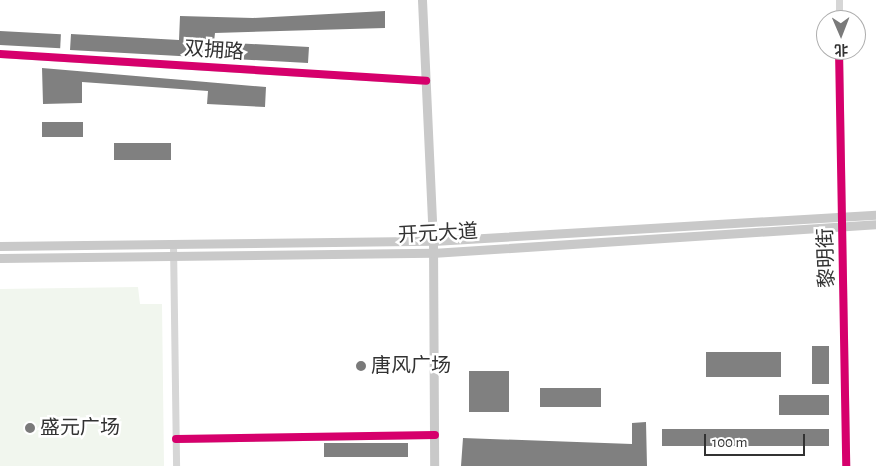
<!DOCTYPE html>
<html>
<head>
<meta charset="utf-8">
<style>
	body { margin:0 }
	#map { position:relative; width:876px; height:466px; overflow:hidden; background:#fff; font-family:"Alegreya Sans","Noto Sans SC",sans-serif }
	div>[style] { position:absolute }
	.green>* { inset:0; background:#f1f6ee }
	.building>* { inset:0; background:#808080; transform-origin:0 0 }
	.minor>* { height:7px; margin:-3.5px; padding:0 3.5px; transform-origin:3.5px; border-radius:3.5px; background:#d6d6d6 }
	.major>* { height:9px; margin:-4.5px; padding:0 4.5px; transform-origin:4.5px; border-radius:4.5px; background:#c9c9c9 }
	.cycleway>* { height:8px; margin:-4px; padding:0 4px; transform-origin:4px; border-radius:4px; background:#d6006c }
	.dots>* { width:14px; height:14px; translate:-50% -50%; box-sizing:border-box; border:2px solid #fff; border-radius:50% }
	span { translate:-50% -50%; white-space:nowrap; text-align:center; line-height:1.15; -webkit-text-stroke:5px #fff; paint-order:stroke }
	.street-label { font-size:20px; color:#323232 }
	.poi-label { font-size:20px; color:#323232 }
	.left { translate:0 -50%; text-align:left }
	.north { position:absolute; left:816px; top:10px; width:50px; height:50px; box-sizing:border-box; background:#fff; border:1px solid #adadad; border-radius:50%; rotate:179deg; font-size:14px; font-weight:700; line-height:20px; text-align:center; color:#323232 }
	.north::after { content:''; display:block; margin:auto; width:18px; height:22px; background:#7a7a7a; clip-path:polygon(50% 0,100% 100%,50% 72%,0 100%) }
	.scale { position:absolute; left:704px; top:434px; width:101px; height:22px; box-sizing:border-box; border:2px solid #323232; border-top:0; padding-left:6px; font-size:15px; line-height:18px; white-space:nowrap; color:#323232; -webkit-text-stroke:4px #fff; paint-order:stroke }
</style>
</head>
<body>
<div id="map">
	<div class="green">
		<i style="clip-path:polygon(138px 287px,140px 304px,162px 304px,164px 466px,0 466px,0 289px)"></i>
	</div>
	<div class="building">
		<i style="clip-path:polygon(385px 11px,385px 28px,215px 33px,214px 42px,309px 47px,308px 63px,70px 50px,71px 34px,179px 40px,180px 16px,253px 18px)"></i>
		<i style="left:0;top:31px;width:61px;height:14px;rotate:3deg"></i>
		<i style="clip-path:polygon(42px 68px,266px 87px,265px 107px,207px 104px,208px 91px,82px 82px,82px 103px,43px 104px)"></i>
		<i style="left:83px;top:122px;width:15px;height:41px;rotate:90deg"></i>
		<i style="left:114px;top:143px;width:57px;height:17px"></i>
		<i style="left:829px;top:346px;width:38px;height:17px;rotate:90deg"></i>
		<i style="left:781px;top:352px;width:25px;height:75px;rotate:90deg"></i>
		<i style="left:469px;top:371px;width:40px;height:41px"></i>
		<i style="left:601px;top:388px;width:19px;height:61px;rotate:90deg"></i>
		<i style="left:829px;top:395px;width:20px;height:50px;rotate:90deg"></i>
		<i style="clip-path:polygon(646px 422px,647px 466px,461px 466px,463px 438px,632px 444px,632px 423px)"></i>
		<i style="left:829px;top:429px;width:17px;height:167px;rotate:90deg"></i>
		<i style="left:408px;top:443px;width:14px;height:84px;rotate:90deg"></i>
	</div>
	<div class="minor">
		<i style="left:839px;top:20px;width:20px;rotate:-90deg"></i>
		<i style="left:839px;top:50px;width:416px;rotate:89deg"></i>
		<i style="left:0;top:54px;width:427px;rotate:3.6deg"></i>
		<i style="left:173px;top:244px;width:222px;rotate:89.2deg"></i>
		<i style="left:176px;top:439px;width:259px;rotate:-0.9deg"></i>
	</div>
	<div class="major">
		<i style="left:422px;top:0;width:241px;rotate:87.4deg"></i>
		<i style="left:433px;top:241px;width:225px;rotate:89.7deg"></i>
		<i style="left:0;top:246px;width:433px;rotate:-0.7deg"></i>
		<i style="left:433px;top:241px;width:444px;rotate:-3.4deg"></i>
		<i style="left:0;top:258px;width:432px;rotate:-0.7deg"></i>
		<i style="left:432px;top:253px;width:445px;rotate:-3.7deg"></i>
	</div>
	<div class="cycleway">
		<i style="left:839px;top:50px;width:416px;rotate:89deg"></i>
		<i style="left:0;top:54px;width:427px;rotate:3.6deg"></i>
		<i style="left:176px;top:439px;width:259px;rotate:-0.9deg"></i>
	</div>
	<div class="dots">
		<i style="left:361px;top:366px;background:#7a7a7a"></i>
		<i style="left:30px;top:428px;background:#7a7a7a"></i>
	</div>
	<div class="street-label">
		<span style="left:214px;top:51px;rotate:4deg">双拥路</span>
		<span style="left:438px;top:234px;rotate:-3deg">开元大道</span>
		<span style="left:827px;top:258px;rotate:-92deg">黎明街</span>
	</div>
	<div class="poi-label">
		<span class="left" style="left:371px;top:366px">唐风广场</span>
		<span class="left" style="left:40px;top:428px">盛元广场</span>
	</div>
	<div class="north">北</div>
	<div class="scale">100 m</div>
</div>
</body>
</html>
